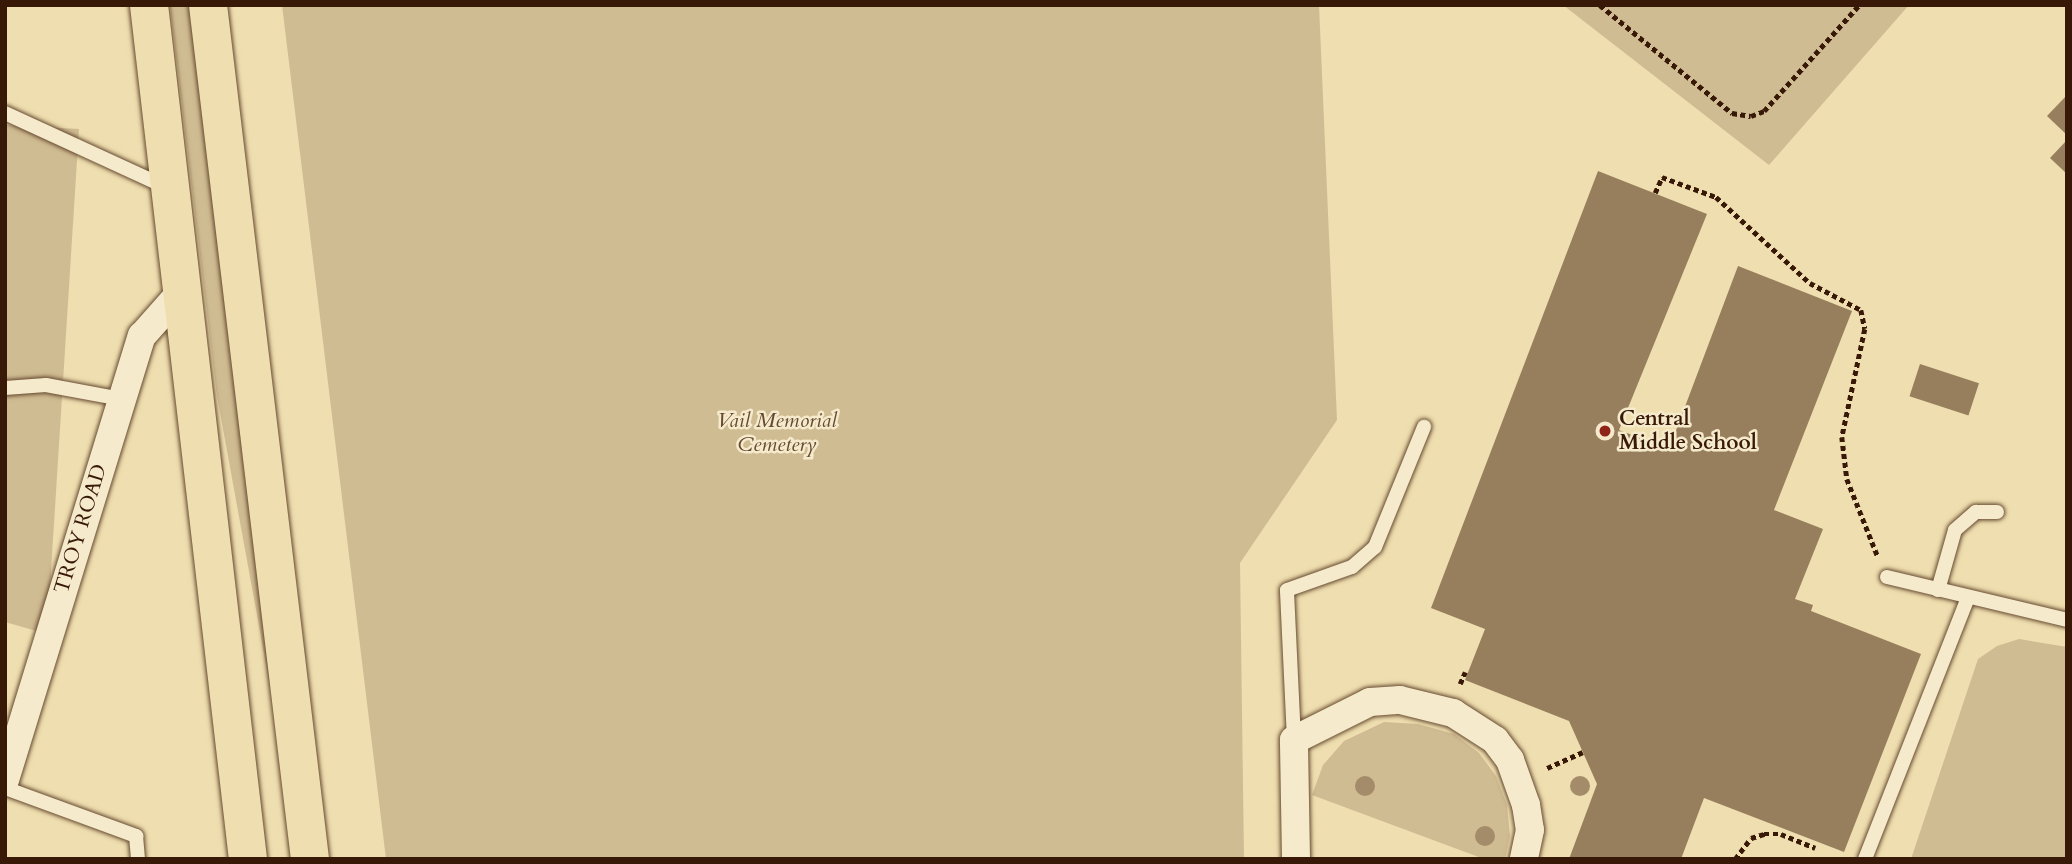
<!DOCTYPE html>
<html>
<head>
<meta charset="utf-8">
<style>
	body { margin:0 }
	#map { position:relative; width:2072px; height:864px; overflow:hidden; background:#efdeaf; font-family:Cardo,serif }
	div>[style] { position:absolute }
	.green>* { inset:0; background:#d0bc92 }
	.building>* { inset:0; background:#977f5e; transform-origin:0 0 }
	.path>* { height:4.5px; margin-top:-2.25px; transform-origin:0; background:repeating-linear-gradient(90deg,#381807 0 5px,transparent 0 8.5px) }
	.roads { filter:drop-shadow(0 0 2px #664a31) drop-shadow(0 0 2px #664a31) }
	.service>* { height:14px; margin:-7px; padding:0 7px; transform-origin:7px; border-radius:7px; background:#f5eacb }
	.minor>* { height:28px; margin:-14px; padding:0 14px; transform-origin:14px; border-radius:14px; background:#f5eacb }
	.trunk>* { height:38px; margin:-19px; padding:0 19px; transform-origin:19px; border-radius:19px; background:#efdeaf }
	.trees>* { width:20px; height:20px; margin:-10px; border-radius:50%; background:#a48c6a }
	.dots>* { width:19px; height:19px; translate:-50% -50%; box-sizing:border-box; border:4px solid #f5eacb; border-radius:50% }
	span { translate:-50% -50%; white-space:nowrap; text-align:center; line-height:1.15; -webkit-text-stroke:5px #f5eacb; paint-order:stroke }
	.poi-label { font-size:21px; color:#381807; font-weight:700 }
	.left { translate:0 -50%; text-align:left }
	.park-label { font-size:21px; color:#664931; font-style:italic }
	.street-label { font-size:21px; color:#381807 }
	.frame { position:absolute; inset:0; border:7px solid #381807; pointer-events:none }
</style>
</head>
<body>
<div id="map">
	<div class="green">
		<i style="clip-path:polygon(170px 5px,196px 5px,271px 692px,217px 396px)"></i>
		<i style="clip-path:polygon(282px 5px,1319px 5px,1337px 420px,1240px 563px,1244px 859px,386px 859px)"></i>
		<i style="clip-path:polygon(1563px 5px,1909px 5px,1769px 165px)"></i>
		<i style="clip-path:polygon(5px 125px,79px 129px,47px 634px,5px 622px)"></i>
		<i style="clip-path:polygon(2019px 639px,2067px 647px,2067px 859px,1911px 859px,1978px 659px,1997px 646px)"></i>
		<i style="clip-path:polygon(1384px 722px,1418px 724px,1454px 734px,1479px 753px,1496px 776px,1507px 805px,1510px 836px,1505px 859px,1484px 859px,1312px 795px,1323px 765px,1344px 741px)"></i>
	</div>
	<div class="building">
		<i style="clip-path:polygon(2067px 95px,2067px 135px,2047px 116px)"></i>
		<i style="clip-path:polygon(2067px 140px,2067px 174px,2050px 158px)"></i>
		<i style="clip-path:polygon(1598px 171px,1707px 214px,1619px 430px,1669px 449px,1738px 266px,1852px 311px,1774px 510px,1823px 529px,1795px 599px,1813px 605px,1811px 611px,1921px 654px,1844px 852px,1704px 798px,1681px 859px,1569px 859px,1597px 784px,1569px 721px,1465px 680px,1485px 629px,1431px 608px)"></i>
		<i style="left:1920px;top:364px;width:62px;height:34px;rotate:18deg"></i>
	</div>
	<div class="path">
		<i style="left:1600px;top:5px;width:171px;rotate:39.3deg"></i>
		<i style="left:1732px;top:113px;width:19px;rotate:9deg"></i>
		<i style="left:1751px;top:116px;width:14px;rotate:-21deg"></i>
		<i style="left:1764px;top:111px;width:142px;rotate:-48.1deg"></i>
		<i style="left:1655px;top:193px;width:17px;rotate:-66deg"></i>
		<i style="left:1662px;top:177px;width:58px;rotate:20.3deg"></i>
		<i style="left:1716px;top:197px;width:127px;rotate:42.5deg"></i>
		<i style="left:1810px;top:283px;width:58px;rotate:27.9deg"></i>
		<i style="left:1861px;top:310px;width:19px;rotate:78deg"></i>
		<i style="left:1865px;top:329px;width:110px;rotate:102deg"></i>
		<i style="left:1842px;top:437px;width:42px;rotate:83.2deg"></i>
		<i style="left:1847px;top:479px;width:84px;rotate:68.3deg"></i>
		<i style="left:1460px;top:684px;width:13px;rotate:-67deg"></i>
		<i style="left:1547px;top:768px;width:39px;rotate:-24deg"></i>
		<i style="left:1735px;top:859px;width:26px;rotate:-53deg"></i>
		<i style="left:1751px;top:838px;width:14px;rotate:-17deg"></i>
		<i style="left:1764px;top:834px;width:17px"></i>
		<i style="left:1781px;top:834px;width:37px;rotate:22deg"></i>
	</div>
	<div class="roads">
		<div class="service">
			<i style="left:5px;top:113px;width:177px;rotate:24.7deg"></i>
			<i style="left:5px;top:388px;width:41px;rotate:-4.2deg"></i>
			<i style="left:46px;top:385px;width:76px;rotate:10.6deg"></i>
			<i style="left:1887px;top:577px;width:185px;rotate:13.4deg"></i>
			<i style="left:1938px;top:590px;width:62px;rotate:-74.2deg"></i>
			<i style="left:1955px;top:530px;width:28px;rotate:-41deg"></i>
			<i style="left:1976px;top:512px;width:21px"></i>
			<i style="left:1294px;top:740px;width:150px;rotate:-92.7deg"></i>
			<i style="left:1287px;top:590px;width:69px;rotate:-19.5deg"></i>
			<i style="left:1352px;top:567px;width:30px;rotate:-41deg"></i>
			<i style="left:1375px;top:547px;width:130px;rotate:-67.8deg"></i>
			<i style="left:5px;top:788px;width:140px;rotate:20.1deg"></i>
			<i style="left:136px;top:836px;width:23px;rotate:85deg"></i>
			<i style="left:1865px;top:859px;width:281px;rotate:-68.5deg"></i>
		</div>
		<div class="minor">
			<i style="left:5px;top:780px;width:465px;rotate:-72.9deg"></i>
			<i style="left:142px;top:336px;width:60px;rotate:-48.4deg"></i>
			<i style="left:1296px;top:859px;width:119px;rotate:-91deg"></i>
			<i style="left:1294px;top:740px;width:85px;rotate:-26.6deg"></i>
			<i style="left:1370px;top:702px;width:30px;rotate:-4deg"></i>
			<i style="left:1400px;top:700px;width:55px;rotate:13.8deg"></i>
			<i style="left:1453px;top:713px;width:50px;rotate:32.7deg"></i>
			<i style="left:1495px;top:740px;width:25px;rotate:53deg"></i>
			<i style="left:1510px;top:760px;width:48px;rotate:70.4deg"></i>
			<i style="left:1526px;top:805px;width:25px;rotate:81deg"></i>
			<i style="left:1530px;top:830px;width:30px;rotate:102deg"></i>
		</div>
		<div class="trunk">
			<i style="left:149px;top:5px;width:860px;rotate:83.39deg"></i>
			<i style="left:208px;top:5px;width:860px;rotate:83.19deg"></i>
		</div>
	</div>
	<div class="trees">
		<i style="left:1365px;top:786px"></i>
		<i style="left:1580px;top:786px"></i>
		<i style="left:1485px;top:836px"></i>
	</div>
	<div class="dots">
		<i style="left:1605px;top:431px;background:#8f2418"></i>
	</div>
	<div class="poi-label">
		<span class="left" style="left:1619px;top:431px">Central<br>Middle School</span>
	</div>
	<div class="park-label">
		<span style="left:777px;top:433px">Vail Memorial<br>Cemetery</span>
	</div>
	<div class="street-label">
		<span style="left:81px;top:529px;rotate:-73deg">TROY ROAD</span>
	</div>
	<div class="frame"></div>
</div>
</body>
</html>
